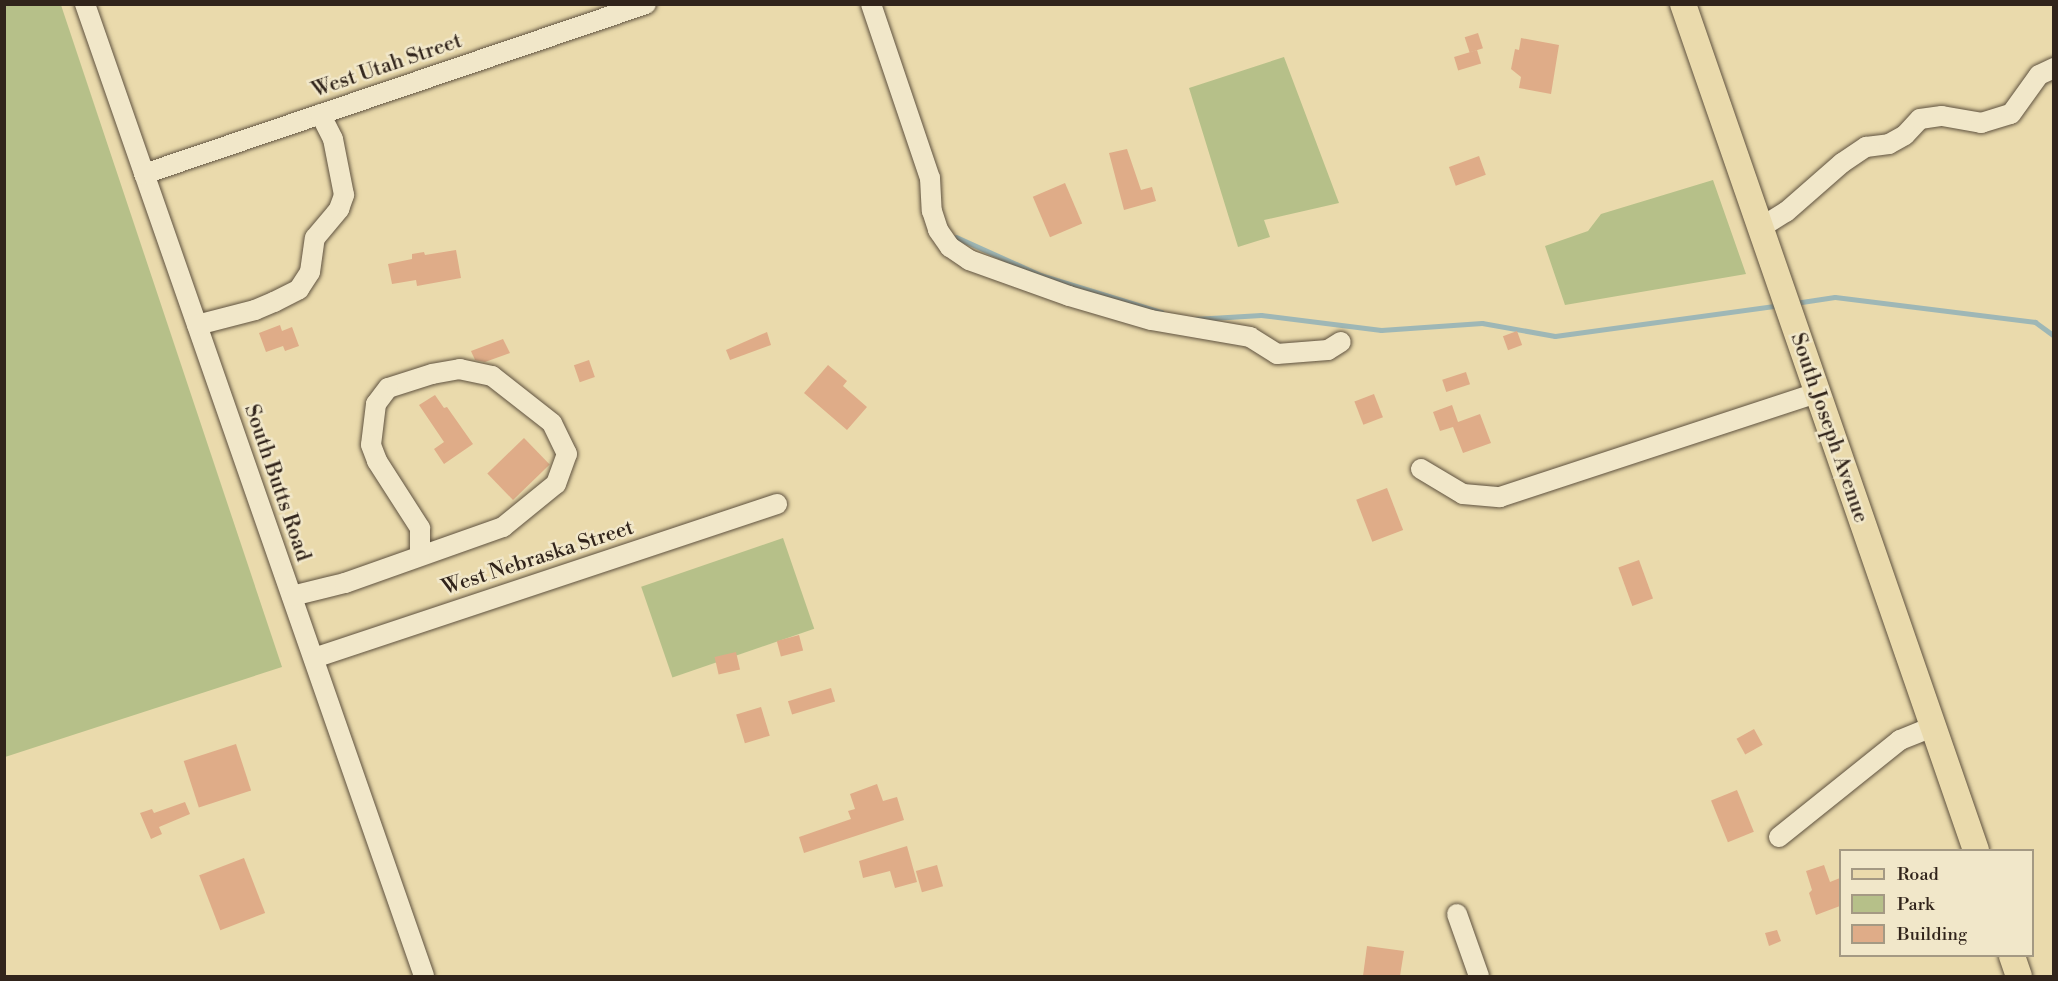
<!DOCTYPE html>
<html>
<head>
<meta charset="utf-8">
<style>
	body { margin:0 }
	#map { position:relative; width:2058px; height:981px; overflow:hidden; background:#eadaac; font-family:"Libre Bodoni",serif }
	div>[style] { position:absolute }
	.green>* { inset:0; background:#b6c089; transform-origin:0 0 }
	.stream>* { height:5px; margin:-2.5px; padding:0 2.5px; transform-origin:2.5px; border-radius:2.5px; background:#9eb7b6 }
	.building>* { inset:0; background:#dfac88; transform-origin:0 0 }
	.roads { filter:drop-shadow(0 0 2px #5f523f) drop-shadow(0 0 2px #5f523f) }
	.minor>* { height:20px; margin:-10px; padding:0 10px; transform-origin:10px; border-radius:10px; background:#f1e7c9 }
	.major>* { height:26px; margin:-13px; padding:0 13px; transform-origin:13px; border-radius:13px; background:#eadaac }
	span { translate:-50% -50%; white-space:nowrap; text-align:center; line-height:1.15; -webkit-text-stroke:5px #f1e7c9; paint-order:stroke }
	.street-label { font-size:21px; color:#31241b }
	.frame { position:absolute; inset:0; border:6px solid #31241b; pointer-events:none }
	.legend { position:absolute; left:1839px; top:849px; width:195px; height:108px; box-sizing:border-box; background:#f1e7c9; border:2px solid #a49983; margin:0; padding:8px 10px; list-style:none; font-size:18px; color:#31241b }
	.legend li { display:flex; align-items:center; gap:12px; height:30px }
	.legend b { width:30px; border:2px solid #a49983 }
</style>
</head>
<body>
<div id="map">
	<div class="green">
		<i style="clip-path:polygon(4px 5px,61px 5px,282px 667px,5px 757px)"></i>
		<i style="clip-path:polygon(1284px 57px,1339px 203px,1264px 220px,1270px 237px,1238px 247px,1189px 88px)"></i>
		<i style="clip-path:polygon(1713px 180px,1746px 274px,1565px 305px,1545px 246px,1588px 231px,1601px 214px)"></i>
		<i style="left:783px;top:538px;width:96px;height:150px;rotate:71deg"></i>
	</div>
	<div class="stream">
		<i style="left:956px;top:237px;width:92px;rotate:24.3deg"></i>
		<i style="left:1040px;top:275px;width:127px;rotate:17deg"></i>
		<i style="left:1795px;top:303px;width:40px;rotate:-8.5deg"></i>
		<i style="left:1835px;top:297px;width:202px;rotate:7.1deg"></i>
		<i style="left:2035px;top:322px;width:24px;rotate:36deg"></i>
		<i style="left:1194px;top:319px;width:67px;rotate:-3.4deg"></i>
		<i style="left:1261px;top:315px;width:121px;rotate:7.1deg"></i>
		<i style="left:1381px;top:330px;width:101px;rotate:-4deg"></i>
		<i style="left:1482px;top:323px;width:74px;rotate:10.1deg"></i>
		<i style="left:1555px;top:336px;width:227px;rotate:-7.8deg"></i>
	</div>
	<div class="building">
		<i style="left:1478px;top:33px;width:16px;height:14px;rotate:72deg"></i>
		<i style="clip-path:polygon(1521px 38px,1559px 45px,1551px 94px,1519px 88px,1521px 77px,1511px 69px,1515px 49px,1519px 50px)"></i>
		<i style="left:1477px;top:50px;width:14px;height:24px;rotate:73deg"></i>
		<i style="clip-path:polygon(1127px 149px,1141px 190px,1152px 187px,1156px 201px,1124px 210px,1109px 153px)"></i>
		<i style="left:1479px;top:156px;width:20px;height:32px;rotate:70deg"></i>
		<i style="left:1065px;top:183px;width:44px;height:35px;rotate:67deg"></i>
		<i style="clip-path:polygon(456px 250px,461px 278px,417px 286px,416px 280px,392px 284px,388px 264px,412px 259px,412px 254px,424px 252px,425px 255px)"></i>
		<i style="clip-path:polygon(280px 325px,282px 331px,292px 327px,299px 346px,285px 351px,283px 346px,266px 352px,259px 333px)"></i>
		<i style="left:1517px;top:331px;width:15px;height:15px;rotate:70deg"></i>
		<i style="clip-path:polygon(767px 332px,771px 345px,730px 360px,726px 350px)"></i>
		<i style="clip-path:polygon(503px 339px,510px 353px,485px 362px,475px 360px,471px 351px)"></i>
		<i style="left:589px;top:360px;width:18px;height:16px;rotate:71deg"></i>
		<i style="clip-path:polygon(828px 365px,847px 381px,843px 386px,867px 407px,847px 430px,804px 393px)"></i>
		<i style="left:1466px;top:372px;width:13px;height:25px;rotate:72deg"></i>
		<i style="left:1374px;top:394px;width:25px;height:21px;rotate:69deg"></i>
		<i style="clip-path:polygon(435px 395px,444px 408px,447px 407px,473px 444px,444px 464px,434px 449px,444px 442px,419px 405px)"></i>
		<i style="clip-path:polygon(1452px 405px,1458px 422px,1480px 414px,1491px 443px,1463px 453px,1453px 427px,1440px 431px,1433px 412px)"></i>
		<i style="left:524px;top:438px;width:37px;height:51px;rotate:46deg"></i>
		<i style="left:1387px;top:488px;width:45px;height:33px;rotate:69deg"></i>
		<i style="left:1639px;top:560px;width:41px;height:22px;rotate:70deg"></i>
		<i style="left:799px;top:635px;width:16px;height:23px;rotate:75deg"></i>
		<i style="left:736px;top:652px;width:18px;height:22px;rotate:77deg"></i>
		<i style="left:831px;top:688px;width:14px;height:45px;rotate:73deg"></i>
		<i style="left:761px;top:707px;width:30px;height:26px;rotate:73deg"></i>
		<i style="left:1754px;top:729px;width:18px;height:20px;rotate:61deg"></i>
		<i style="left:236px;top:744px;width:49px;height:55px;rotate:72deg"></i>
		<i style="clip-path:polygon(877px 784px,883px 801px,897px 797px,904px 820px,804px 853px,799px 837px,851px 819px,848px 811px,855px 809px,850px 794px)"></i>
		<i style="left:1737px;top:790px;width:45px;height:28px;rotate:68deg"></i>
		<i style="clip-path:polygon(185px 802px,190px 814px,159px 827px,162px 834px,151px 839px,140px 813px,152px 809px,154px 813px)"></i>
		<i style="clip-path:polygon(907px 846px,917px 882px,895px 888px,890px 871px,863px 878px,859px 861px)"></i>
		<i style="left:244px;top:858px;width:59px;height:48px;rotate:69deg"></i>
		<i style="left:937px;top:865px;width:22px;height:22px;rotate:74deg"></i>
		<i style="clip-path:polygon(1824px 865px,1830px 882px,1840px 878px,1840px 906px,1816px 915px,1809px 893px,1812px 890px,1806px 871px)"></i>
		<i style="clip-path:polygon(1777px 930px,1781px 941px,1769px 946px,1765px 933px)"></i>
		<i style="clip-path:polygon(1367px 946px,1404px 951px,1400px 976px,1363px 976px)"></i>
	</div>
	<div class="roads">
		<div class="minor">
			<i style="left:85px;top:4px;width:1029px;rotate:70.77deg"></i>
			<i style="left:871px;top:4px;width:184px;rotate:71.3deg"></i>
			<i style="left:930px;top:178px;width:33px;rotate:87deg"></i>
			<i style="left:932px;top:211px;width:20px;rotate:72deg"></i>
			<i style="left:938px;top:230px;width:21px;rotate:55deg"></i>
			<i style="left:950px;top:247px;width:23px;rotate:34deg"></i>
			<i style="left:969px;top:260px;width:106px;rotate:19.8deg"></i>
			<i style="left:1069px;top:296px;width:85px;rotate:16.3deg"></i>
			<i style="left:1151px;top:320px;width:100px;rotate:9.7deg"></i>
			<i style="left:1250px;top:337px;width:32px;rotate:32deg"></i>
			<i style="left:1277px;top:354px;width:51px;rotate:-4.5deg"></i>
			<i style="left:1328px;top:350px;width:15px;rotate:-32deg"></i>
			<i style="left:144px;top:174px;width:530px;rotate:-18.71deg"></i>
			<i style="left:1760px;top:228px;width:31px;rotate:-32deg"></i>
			<i style="left:1786px;top:212px;width:74px;rotate:-41.2deg"></i>
			<i style="left:1842px;top:163px;width:29px;rotate:-34deg"></i>
			<i style="left:1866px;top:147px;width:23px;rotate:-7deg"></i>
			<i style="left:1889px;top:144px;width:18px;rotate:-29deg"></i>
			<i style="left:1905px;top:135px;width:22px;rotate:-47deg"></i>
			<i style="left:1920px;top:119px;width:22px;rotate:-8deg"></i>
			<i style="left:1942px;top:116px;width:40px;rotate:10deg"></i>
			<i style="left:1981px;top:123px;width:31px;rotate:-17deg"></i>
			<i style="left:2011px;top:114px;width:48px;rotate:-54.3deg"></i>
			<i style="left:2039px;top:75px;width:17px;rotate:-25deg"></i>
			<i style="left:197px;top:325px;width:60px;rotate:-14.5deg"></i>
			<i style="left:255px;top:310px;width:21px;rotate:-23deg"></i>
			<i style="left:274px;top:302px;width:28px;rotate:-27deg"></i>
			<i style="left:299px;top:289px;width:20px;rotate:-57deg"></i>
			<i style="left:310px;top:272px;width:34px;rotate:-82deg"></i>
			<i style="left:315px;top:238px;width:38px;rotate:-50deg"></i>
			<i style="left:339px;top:209px;width:15px;rotate:-70deg"></i>
			<i style="left:344px;top:195px;width:57px;rotate:-101.1deg"></i>
			<i style="left:333px;top:139px;width:28px;rotate:-117deg"></i>
			<i style="left:1421px;top:469px;width:49px;rotate:30.8deg"></i>
			<i style="left:1463px;top:494px;width:37px;rotate:5deg"></i>
			<i style="left:1500px;top:497px;width:334px;rotate:-18.2deg"></i>
			<i style="left:292px;top:596px;width:55px;rotate:-13.8deg"></i>
			<i style="left:345px;top:583px;width:168px;rotate:-19.5deg"></i>
			<i style="left:503px;top:527px;width:68px;rotate:-39.1deg"></i>
			<i style="left:556px;top:484px;width:32px;rotate:-70deg"></i>
			<i style="left:567px;top:454px;width:34px;rotate:-116deg"></i>
			<i style="left:552px;top:423px;width:76px;rotate:-141.9deg"></i>
			<i style="left:492px;top:376px;width:33px;rotate:-168deg"></i>
			<i style="left:460px;top:369px;width:28px;rotate:170deg"></i>
			<i style="left:432px;top:374px;width:46px;rotate:162.3deg"></i>
			<i style="left:388px;top:388px;width:20px;rotate:127deg"></i>
			<i style="left:376px;top:404px;width:41px;rotate:97deg"></i>
			<i style="left:371px;top:445px;width:17px;rotate:69deg"></i>
			<i style="left:377px;top:461px;width:80px;rotate:57.3deg"></i>
			<i style="left:420px;top:528px;width:27px;rotate:90deg"></i>
			<i style="left:314px;top:658px;width:488px;rotate:-18.4deg"></i>
			<i style="left:1779px;top:837px;width:155px;rotate:-38.7deg"></i>
			<i style="left:1900px;top:740px;width:35px;rotate:-22deg"></i>
			<i style="left:1457px;top:914px;width:66px;rotate:70.5deg"></i>
		</div>
		<div class="major">
			<i style="left:1683px;top:4px;width:895px;rotate:70.9deg"></i>
			<i style="left:2012px;top:956px;width:21px;rotate:71deg"></i>
		</div>
	</div>
	<div class="street-label">
		<span style="left:387px;top:66px;rotate:-19deg">West Utah Street</span>
		<span style="left:1829px;top:428px;rotate:71deg">South Joseph Avenue</span>
		<span style="left:277px;top:483px;rotate:71deg">South Butts Road</span>
		<span style="left:538px;top:558px;rotate:-18deg">West Nebraska Street</span>
	</div>
	<div class="frame"></div>
	<ul class="legend">
	<li><b style="height:8px;background:#eadaac"></b>Road</li>
	<li><b style="height:16px;background:#b6c089"></b>Park</li>
	<li><b style="height:16px;background:#dfac88"></b>Building</li>
	</ul>
</div>
</body>
</html>
